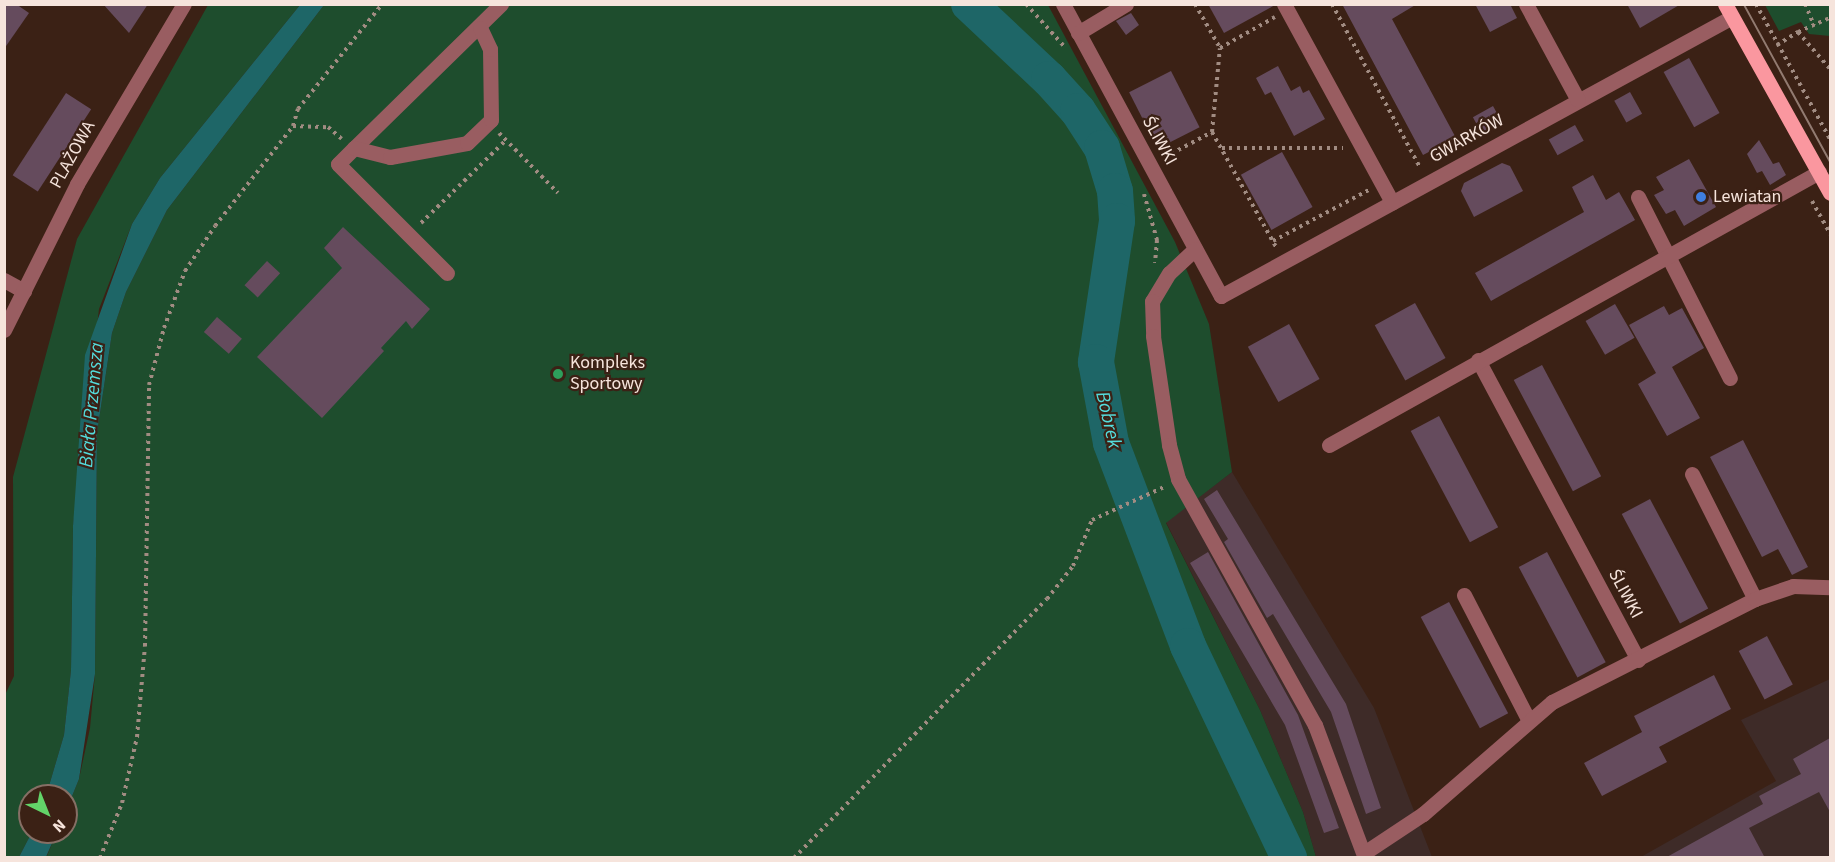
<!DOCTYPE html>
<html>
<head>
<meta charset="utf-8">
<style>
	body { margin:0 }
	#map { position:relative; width:1835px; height:862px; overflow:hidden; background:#3b2115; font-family:"Source Sans 3",sans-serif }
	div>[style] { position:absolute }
	.industrial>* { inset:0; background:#3e2b28 }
	.green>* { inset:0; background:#1e4d2d }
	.water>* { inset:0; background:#1e6667 }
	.river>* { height:36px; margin:-18px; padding:0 18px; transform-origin:18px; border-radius:18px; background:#1e6667 }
	.building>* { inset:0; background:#654b5d; transform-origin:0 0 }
	.path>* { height:4px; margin-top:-2px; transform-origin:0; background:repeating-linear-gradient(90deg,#a18c82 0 3px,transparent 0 7.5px) }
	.minor>* { height:15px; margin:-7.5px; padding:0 7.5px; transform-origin:7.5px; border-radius:7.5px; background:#995d61 }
	.major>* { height:15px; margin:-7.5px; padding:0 7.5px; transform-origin:7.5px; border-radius:7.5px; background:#fa979f }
	.tram>* { height:1.5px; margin:-0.75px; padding:0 0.75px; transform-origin:0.75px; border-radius:0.75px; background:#927b71 }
	.dots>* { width:16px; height:16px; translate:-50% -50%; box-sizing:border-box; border:3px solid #3b2115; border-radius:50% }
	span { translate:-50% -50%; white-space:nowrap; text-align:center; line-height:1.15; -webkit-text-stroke:4.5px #3b2115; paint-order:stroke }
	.street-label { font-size:18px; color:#f6e4dc }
	.poi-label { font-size:18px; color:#f6e4dc }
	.left { translate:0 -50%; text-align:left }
	.water-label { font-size:20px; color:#54dcdc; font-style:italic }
	.frame { position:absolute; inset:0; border:6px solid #f6e4dc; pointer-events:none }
	.north { position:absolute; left:18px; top:784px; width:60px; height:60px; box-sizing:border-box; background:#3b2115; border:2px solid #866f65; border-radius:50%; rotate:137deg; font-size:16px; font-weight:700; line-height:24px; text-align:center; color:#f6e4dc }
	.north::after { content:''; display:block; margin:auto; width:21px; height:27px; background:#63d469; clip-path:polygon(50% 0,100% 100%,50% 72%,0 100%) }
</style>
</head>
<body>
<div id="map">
	<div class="industrial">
		<i style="clip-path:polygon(1232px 472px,1374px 708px,1432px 857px,1316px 857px,1303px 812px,1260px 710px,1166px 522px)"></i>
		<i style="clip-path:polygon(1830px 679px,1830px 857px,1639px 858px,1776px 781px,1741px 720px)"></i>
	</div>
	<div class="green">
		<i style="clip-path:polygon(208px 5px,300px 5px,160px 178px,132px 224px,99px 309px,73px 526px,71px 670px,64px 735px,46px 796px,30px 796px,32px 832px,19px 857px,5px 858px,4px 697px,14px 676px,13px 477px,77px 239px)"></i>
		<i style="clip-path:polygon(324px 5px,1048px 5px,1175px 242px,1209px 324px,1232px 472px,1166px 523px,1260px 710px,1303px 812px,1316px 857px,46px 858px,57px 832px,66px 832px,66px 811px,79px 779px,90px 728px,95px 674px,97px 433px,112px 333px,126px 292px,167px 210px)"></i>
		<i style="clip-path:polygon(1765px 5px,1830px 5px,1830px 36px,1809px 34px,1801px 22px,1779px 31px)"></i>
	</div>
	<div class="water">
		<i style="clip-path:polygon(300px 5px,324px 5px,167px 210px,126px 292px,112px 333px,97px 433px,95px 674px,79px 779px,66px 811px,66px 796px,46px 796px,64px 735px,71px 670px,73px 526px,85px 355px,132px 224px,160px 178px)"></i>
		<i style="clip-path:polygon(32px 832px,57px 832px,46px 857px,19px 857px)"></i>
	</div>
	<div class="river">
		<i style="left:969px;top:4px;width:110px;rotate:43.2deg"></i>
		<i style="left:1049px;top:79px;width:43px;rotate:47.8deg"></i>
		<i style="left:1078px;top:111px;width:44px;rotate:57deg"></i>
		<i style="left:1102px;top:148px;width:45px;rotate:73.2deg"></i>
		<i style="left:1115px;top:191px;width:30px;rotate:86deg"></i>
		<i style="left:1117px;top:221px;width:143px;rotate:98.5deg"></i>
		<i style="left:1096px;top:362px;width:82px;rotate:79.5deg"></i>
		<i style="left:1111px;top:443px;width:217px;rotate:69.2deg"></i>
		<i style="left:1188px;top:646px;width:235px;rotate:64.5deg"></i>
	</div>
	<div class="building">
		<i style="clip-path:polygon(4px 4px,16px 4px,29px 13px,4px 49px)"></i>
		<i style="clip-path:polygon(103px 4px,148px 4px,129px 33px)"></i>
		<i style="clip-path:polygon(1208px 4px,1274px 4px,1275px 5px,1224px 33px)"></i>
		<i style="clip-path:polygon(1342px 4px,1417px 4px,1392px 19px,1456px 138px,1423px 155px)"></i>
		<i style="clip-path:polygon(1475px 4px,1510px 4px,1517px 18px,1490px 32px)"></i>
		<i style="clip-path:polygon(1627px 4px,1681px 4px,1640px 28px)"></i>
		<i style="clip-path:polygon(1131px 13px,1139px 25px,1126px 35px,1116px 21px)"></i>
		<i style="left:1689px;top:58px;width:63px;height:29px;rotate:61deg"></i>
		<i style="clip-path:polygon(1278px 66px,1291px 91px,1300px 86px,1303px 93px,1309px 90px,1325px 119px,1294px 136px,1271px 92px,1265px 95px,1256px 78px)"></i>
		<i style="left:1171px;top:71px;width:63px;height:47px;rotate:63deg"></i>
		<i style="left:1630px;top:92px;width:25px;height:18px;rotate:61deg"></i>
		<i style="left:66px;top:93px;width:30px;height:98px;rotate:33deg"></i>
		<i style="left:1493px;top:106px;width:18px;height:23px;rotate:61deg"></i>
		<i style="left:1575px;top:125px;width:18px;height:30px;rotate:61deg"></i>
		<i style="clip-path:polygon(1759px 140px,1773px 164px,1779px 162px,1786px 175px,1770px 185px,1762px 171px,1757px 173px,1747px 154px)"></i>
		<i style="left:1282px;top:152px;width:63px;height:47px;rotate:61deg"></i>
		<i style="clip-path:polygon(1689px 159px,1716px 207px,1684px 226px,1675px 210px,1666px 214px,1654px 195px,1664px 190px,1656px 177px)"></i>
		<i style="clip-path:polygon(1502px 163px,1510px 166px,1523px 191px,1474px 217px,1461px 191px,1464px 183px)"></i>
		<i style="clip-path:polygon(1593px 175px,1606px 200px,1619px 192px,1635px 220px,1491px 301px,1475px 273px,1584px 212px,1572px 187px)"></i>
		<i style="clip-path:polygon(343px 227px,430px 309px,412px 329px,406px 321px,381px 348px,384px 351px,322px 418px,257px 357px,342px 268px,324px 248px)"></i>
		<i style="left:267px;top:261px;width:18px;height:33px;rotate:43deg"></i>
		<i style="left:1415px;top:303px;width:63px;height:46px;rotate:61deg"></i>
		<i style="left:1615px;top:304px;width:39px;height:34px;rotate:60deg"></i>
		<i style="clip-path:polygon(1664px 306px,1669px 315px,1682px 308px,1704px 348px,1672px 367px,1700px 418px,1667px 436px,1638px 384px,1656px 373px,1629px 325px)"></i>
		<i style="left:217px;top:317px;width:33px;height:20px;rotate:41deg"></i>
		<i style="left:1289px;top:324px;width:63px;height:47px;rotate:61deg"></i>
		<i style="left:1542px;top:365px;width:126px;height:32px;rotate:62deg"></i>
		<i style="left:1439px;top:416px;width:126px;height:32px;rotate:62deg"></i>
		<i style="clip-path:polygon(1743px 440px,1808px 567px,1792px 575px,1778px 549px,1762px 557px,1710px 457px)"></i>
		<i style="clip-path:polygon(1217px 490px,1346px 704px,1381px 808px,1366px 814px,1331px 712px,1273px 614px,1267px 618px,1224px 542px,1228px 539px,1204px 499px)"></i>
		<i style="left:1650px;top:499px;width:124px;height:32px;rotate:62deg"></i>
		<i style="clip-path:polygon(1208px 552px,1298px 715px,1339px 828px,1324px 833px,1285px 725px,1190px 563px)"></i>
		<i style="left:1547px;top:552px;width:125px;height:32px;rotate:62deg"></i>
		<i style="left:1449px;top:602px;width:126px;height:32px;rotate:62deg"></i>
		<i style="left:1767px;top:636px;width:55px;height:32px;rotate:62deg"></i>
		<i style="clip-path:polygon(1714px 675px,1731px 709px,1659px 747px,1667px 762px,1602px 796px,1584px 763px,1642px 732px,1634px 716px)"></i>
		<i style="clip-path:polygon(1830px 738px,1830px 812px,1819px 792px,1749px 828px,1765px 858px,1665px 858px,1763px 804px,1759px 796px,1801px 774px,1793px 759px)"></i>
	</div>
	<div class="path">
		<i style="left:1026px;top:4px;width:57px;rotate:47.9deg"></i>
		<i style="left:1195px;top:4px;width:51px;rotate:60.4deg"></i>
		<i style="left:1220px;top:48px;width:63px;rotate:-29.4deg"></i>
		<i style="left:1332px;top:4px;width:187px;rotate:61.7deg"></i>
		<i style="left:1756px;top:4px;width:154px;rotate:61.3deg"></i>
		<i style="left:1805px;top:4px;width:23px;rotate:67deg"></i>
		<i style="left:1798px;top:32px;width:35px;rotate:-24deg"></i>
		<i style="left:1777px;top:45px;width:25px;rotate:-32deg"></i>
		<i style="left:1798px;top:32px;width:49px;rotate:49.1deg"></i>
		<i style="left:293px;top:126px;width:35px;rotate:2deg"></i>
		<i style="left:328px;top:127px;width:18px;rotate:41deg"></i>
		<i style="left:1212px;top:132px;width:132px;rotate:60.9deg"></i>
		<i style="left:499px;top:133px;width:84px;rotate:45.5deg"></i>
		<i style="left:1222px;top:148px;width:121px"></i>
		<i style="left:1165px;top:157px;width:53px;rotate:-28deg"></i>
		<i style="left:1212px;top:132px;width:84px;rotate:-84.6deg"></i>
		<i style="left:1144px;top:194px;width:48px;rotate:74.2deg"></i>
		<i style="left:1157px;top:240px;width:23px;rotate:95deg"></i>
		<i style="left:1812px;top:201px;width:38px;rotate:61deg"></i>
		<i style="left:421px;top:223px;width:116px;rotate:-44.3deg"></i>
		<i style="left:1273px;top:241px;width:109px;rotate:-28deg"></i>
		<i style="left:100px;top:858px;width:59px;rotate:-68.2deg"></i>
		<i style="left:122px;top:803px;width:68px;rotate:-77.2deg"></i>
		<i style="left:137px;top:737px;width:91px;rotate:-85deg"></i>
		<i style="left:145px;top:646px;width:261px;rotate:-89.1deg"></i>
		<i style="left:149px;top:385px;width:59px;rotate:-75.3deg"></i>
		<i style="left:164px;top:328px;width:61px;rotate:-69.8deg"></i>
		<i style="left:185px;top:271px;width:54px;rotate:-56.3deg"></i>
		<i style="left:215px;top:226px;width:127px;rotate:-52deg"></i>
		<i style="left:293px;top:126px;width:18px;rotate:-74deg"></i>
		<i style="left:298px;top:109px;width:134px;rotate:-51.3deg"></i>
		<i style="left:794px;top:858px;width:362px;rotate:-45.7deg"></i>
		<i style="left:1047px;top:599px;width:42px;rotate:-51.8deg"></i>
		<i style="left:1073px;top:566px;width:50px;rotate:-67.6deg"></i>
		<i style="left:1092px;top:520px;width:79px;rotate:-24.6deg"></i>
	</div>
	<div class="minor">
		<i style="left:1063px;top:4px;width:332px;rotate:61.6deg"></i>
		<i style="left:1221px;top:296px;width:582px;rotate:-28.63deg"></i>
		<i style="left:1284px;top:4px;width:226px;rotate:61.4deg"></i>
		<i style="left:1526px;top:4px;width:109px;rotate:61.6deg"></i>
		<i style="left:1078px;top:33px;width:56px;rotate:-31.1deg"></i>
		<i style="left:354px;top:148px;width:206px;rotate:-44.4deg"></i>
		<i style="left:1638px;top:197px;width:203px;rotate:63.1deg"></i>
		<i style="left:1195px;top:249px;width:35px;rotate:137deg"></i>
		<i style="left:1169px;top:273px;width:33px;rotate:121deg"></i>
		<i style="left:1152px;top:301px;width:35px;rotate:88deg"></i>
		<i style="left:1153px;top:336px;width:110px;rotate:81.6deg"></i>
		<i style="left:1169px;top:445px;width:35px;rotate:75deg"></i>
		<i style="left:1178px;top:479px;width:282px;rotate:60.9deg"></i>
		<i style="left:1315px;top:725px;width:142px;rotate:69.4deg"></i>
		<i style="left:447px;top:273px;width:154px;rotate:-135deg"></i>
		<i style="left:338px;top:164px;width:23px;rotate:-45deg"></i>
		<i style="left:354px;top:148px;width:37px;rotate:14deg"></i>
		<i style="left:390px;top:157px;width:78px;rotate:-10.3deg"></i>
		<i style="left:467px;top:143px;width:33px;rotate:-44deg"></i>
		<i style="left:491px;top:120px;width:71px;rotate:-90.8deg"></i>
		<i style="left:490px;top:49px;width:23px;rotate:-115deg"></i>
		<i style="left:4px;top:280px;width:23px;rotate:29deg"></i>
		<i style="left:4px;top:330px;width:163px;rotate:-63.4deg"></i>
		<i style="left:77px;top:184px;width:209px;rotate:-59.3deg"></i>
		<i style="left:1478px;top:360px;width:340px;rotate:61.9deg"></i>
		<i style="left:1329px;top:445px;width:561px;rotate:-29.12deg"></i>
		<i style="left:1692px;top:474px;width:140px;rotate:63.3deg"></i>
		<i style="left:1464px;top:595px;width:140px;rotate:62.7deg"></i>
		<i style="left:1364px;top:853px;width:71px;rotate:-33.5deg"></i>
		<i style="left:1423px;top:814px;width:171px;rotate:-41deg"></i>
		<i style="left:1552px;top:702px;width:228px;rotate:-26.9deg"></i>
		<i style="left:1755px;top:599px;width:40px;rotate:-18.9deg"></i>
		<i style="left:1793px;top:586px;width:37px;rotate:2deg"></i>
	</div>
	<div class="major">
		<i style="left:1725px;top:4px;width:216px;rotate:60.9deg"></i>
	</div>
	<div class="tram">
		<i style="left:1744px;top:4px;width:179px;rotate:61.3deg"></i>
	</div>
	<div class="dots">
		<i style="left:1701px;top:197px;background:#3f7fe0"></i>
		<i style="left:558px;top:374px;background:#2e9e5b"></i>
	</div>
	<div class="street-label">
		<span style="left:1467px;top:139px;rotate:-29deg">GWARKÓW</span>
		<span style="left:1159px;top:141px;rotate:61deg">ŚLIWKI</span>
		<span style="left:73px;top:155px;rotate:-61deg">PLAŻOWA</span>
		<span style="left:1625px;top:594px;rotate:62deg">ŚLIWKI</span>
	</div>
	<div class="poi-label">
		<span class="left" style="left:1713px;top:197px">Lewiatan</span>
		<span class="left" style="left:570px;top:374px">Kompleks<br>Sportowy</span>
	</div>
	<div class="water-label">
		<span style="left:92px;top:405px;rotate:-85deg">Biała Przemsza</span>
		<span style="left:1108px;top:420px;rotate:77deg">Bobrek</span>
	</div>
	<div class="frame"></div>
	<div class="north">N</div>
</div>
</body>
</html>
